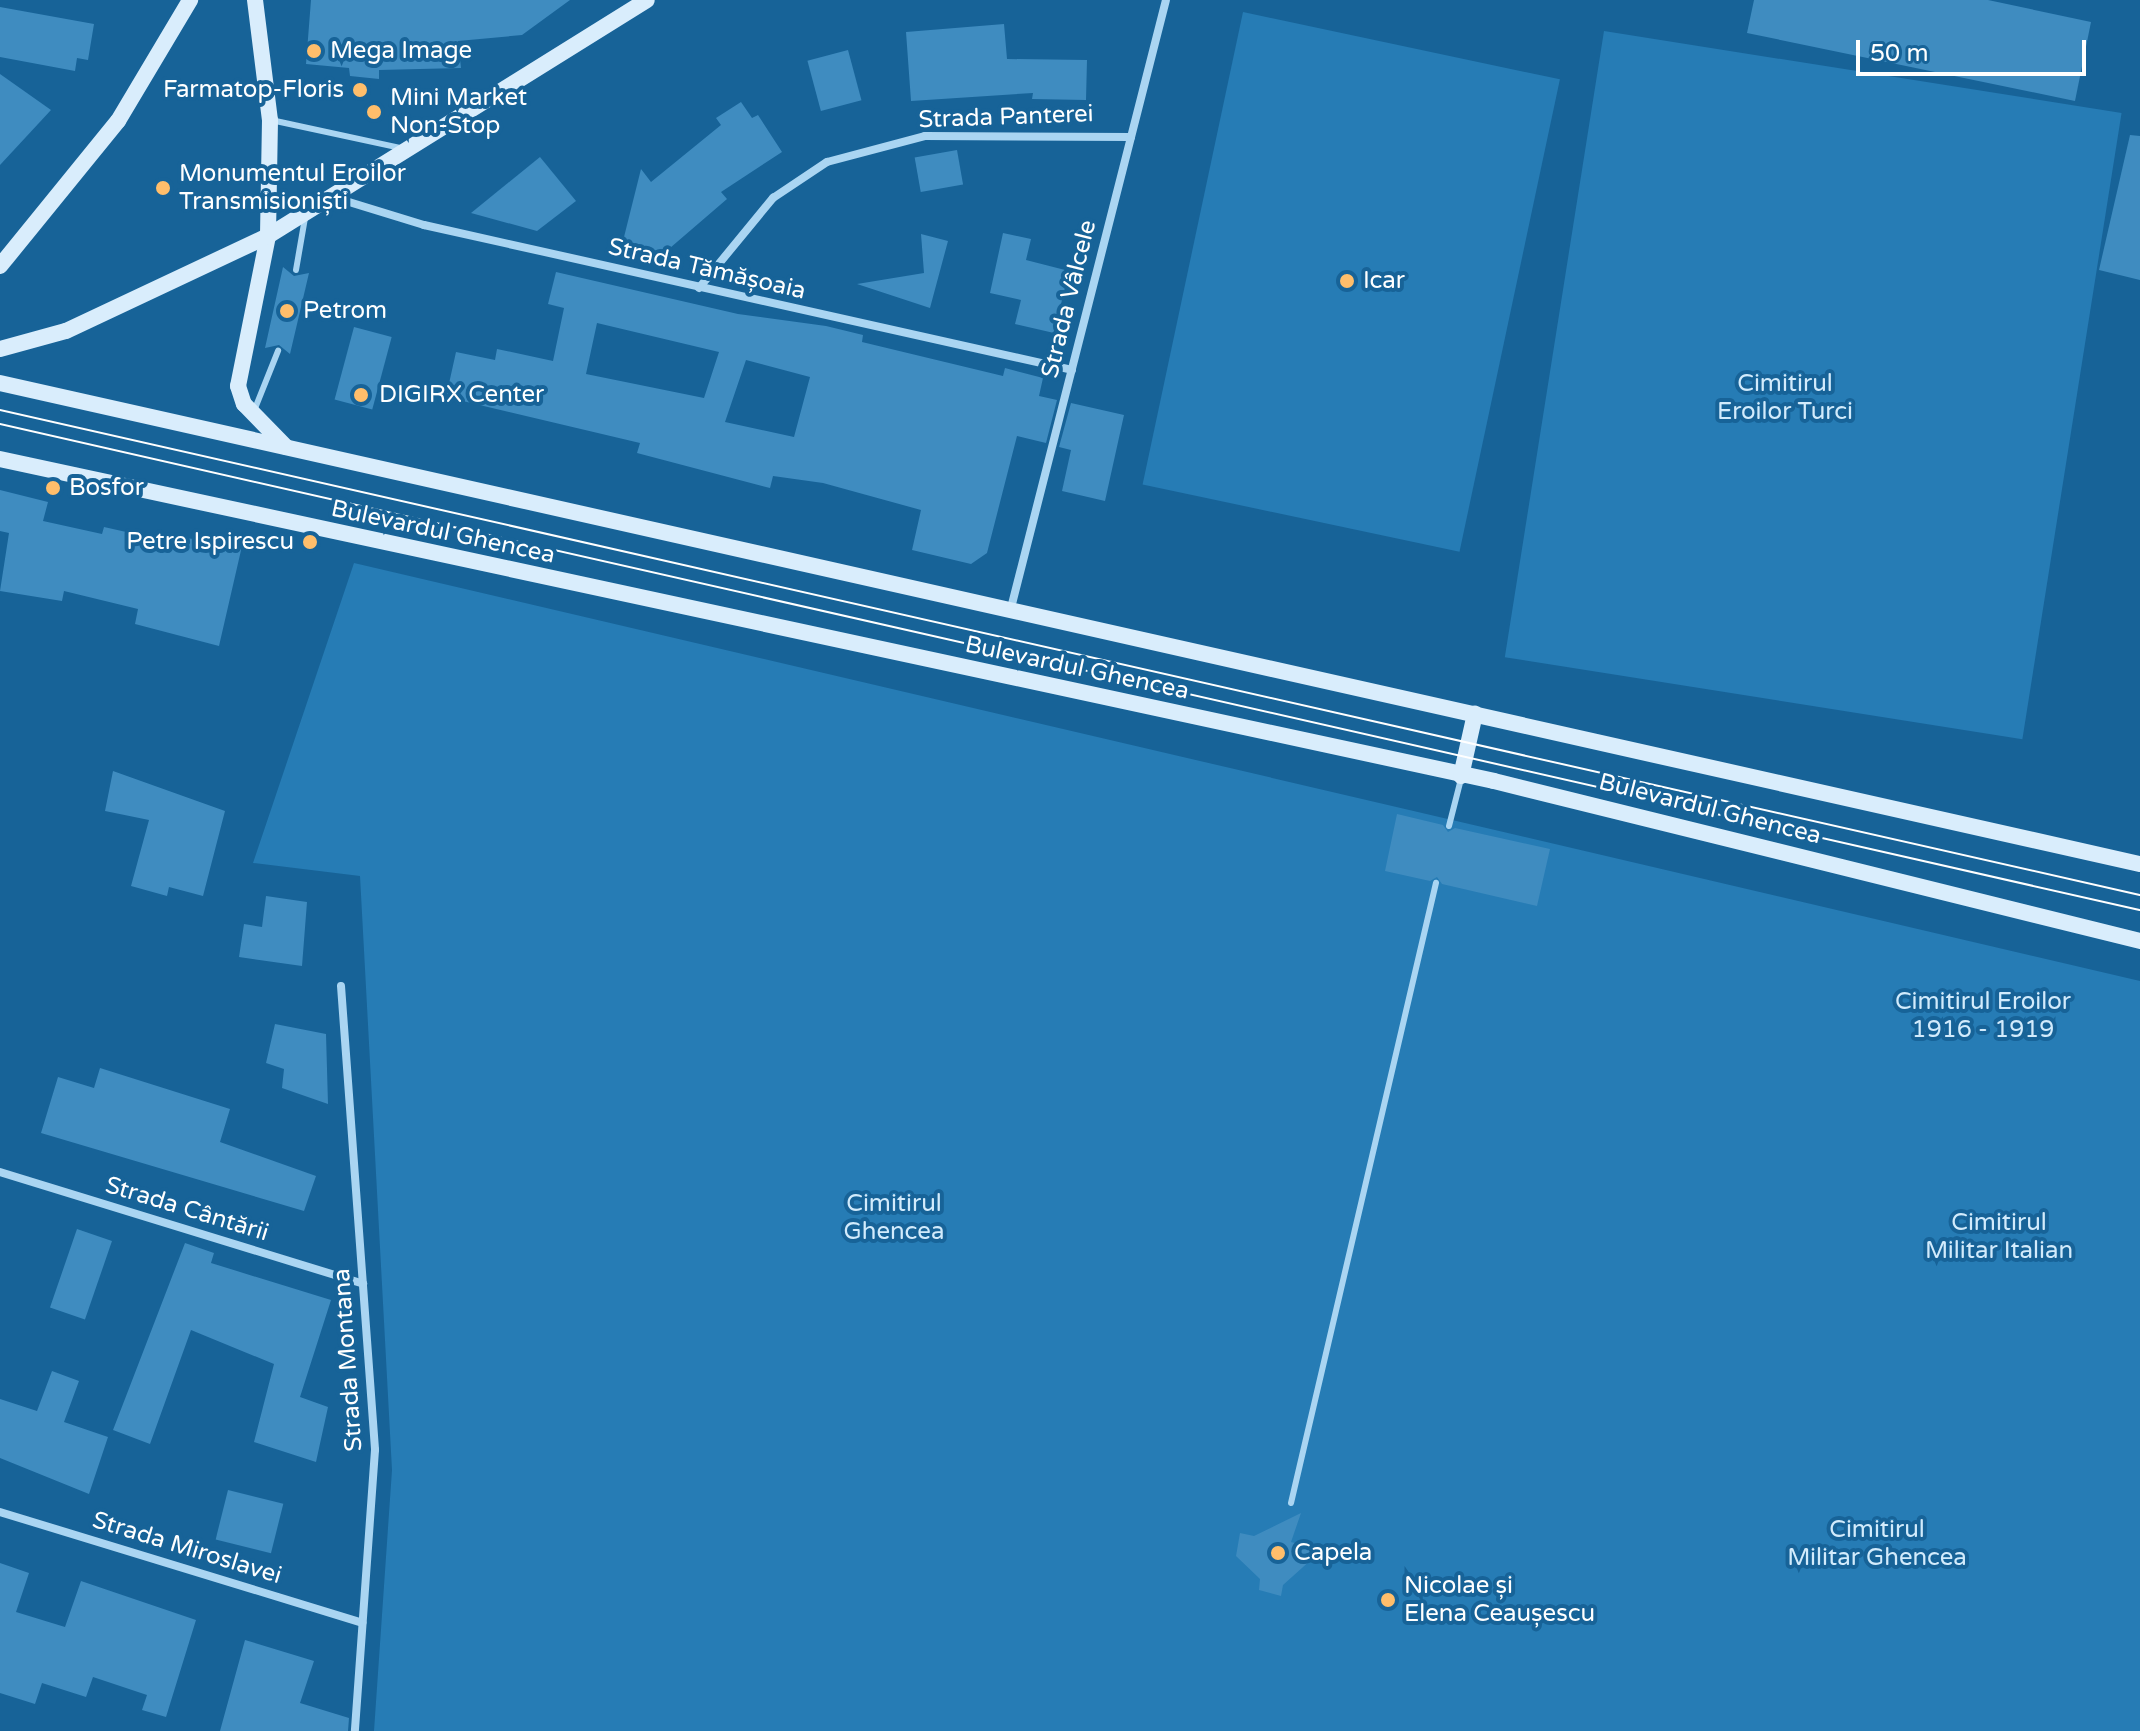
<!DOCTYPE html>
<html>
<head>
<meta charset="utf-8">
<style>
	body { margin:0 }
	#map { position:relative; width:2140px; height:1731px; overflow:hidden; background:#176398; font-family:"Varela Round",sans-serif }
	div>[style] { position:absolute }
	.green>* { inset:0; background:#267cb5; transform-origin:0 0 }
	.building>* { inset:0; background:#3f8cc0; transform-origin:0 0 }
	.lane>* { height:6px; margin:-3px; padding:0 3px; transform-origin:3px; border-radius:3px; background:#aad5f2 }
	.street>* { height:8px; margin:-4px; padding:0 4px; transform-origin:4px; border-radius:4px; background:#aad5f2 }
	.secondary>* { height:16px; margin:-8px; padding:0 8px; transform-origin:8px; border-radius:8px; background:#d9edfc }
	.tram>* { height:2px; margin:-1px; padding:0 1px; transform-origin:1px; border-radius:1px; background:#fff }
	.dots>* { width:22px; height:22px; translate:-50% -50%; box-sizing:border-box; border:4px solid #176398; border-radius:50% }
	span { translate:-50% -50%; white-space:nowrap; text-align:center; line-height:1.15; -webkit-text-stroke:8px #176398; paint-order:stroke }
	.poi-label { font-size:24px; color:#fff }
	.left { translate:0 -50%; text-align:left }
	.right { translate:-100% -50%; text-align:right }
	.street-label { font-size:24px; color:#fff }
	.park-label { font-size:24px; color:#d2ebfc }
	.scale { position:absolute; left:1856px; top:40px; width:230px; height:36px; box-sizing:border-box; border:4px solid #fff; border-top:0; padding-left:10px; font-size:24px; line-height:28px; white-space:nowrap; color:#fff; -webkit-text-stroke:6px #176398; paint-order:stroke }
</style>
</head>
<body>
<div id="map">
	<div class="green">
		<i style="left:1243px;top:12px;width:324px;height:483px;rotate:12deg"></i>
		<i style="left:1604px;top:31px;width:524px;height:634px;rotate:9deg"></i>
		<i style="clip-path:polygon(354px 563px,2140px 981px,2140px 1731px,374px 1731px,392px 1470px,360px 876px,253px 863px)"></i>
	</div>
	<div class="building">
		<i style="clip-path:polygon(311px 0,570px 0,522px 35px,458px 41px,461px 68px,379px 70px,379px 79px,350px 76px,349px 68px,306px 64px)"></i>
		<i style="clip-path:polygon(1754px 0,1988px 0,2091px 22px,2075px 101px,1747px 33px)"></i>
		<i style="clip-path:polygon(0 7px,94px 24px,88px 60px,77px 58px,75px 71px,0 57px)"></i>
		<i style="clip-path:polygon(1004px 24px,1007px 59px,1087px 60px,1086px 100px,1032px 99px,1033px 93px,911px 101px,906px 32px)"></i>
		<i style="left:848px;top:50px;width:52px;height:42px;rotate:75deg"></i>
		<i style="clip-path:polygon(0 74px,51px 110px,0 165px)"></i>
		<i style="clip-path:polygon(741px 102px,752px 118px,758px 115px,782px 152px,721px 192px,727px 199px,670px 248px,619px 257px,641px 169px,651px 182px,721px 125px,716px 118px)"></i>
		<i style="clip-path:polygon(2130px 135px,2140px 136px,2140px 280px,2099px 270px)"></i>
		<i style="left:957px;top:150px;width:35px;height:43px;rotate:80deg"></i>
		<i style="clip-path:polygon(540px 157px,576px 201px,537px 231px,471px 213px)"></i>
		<i style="clip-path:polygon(1003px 233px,1031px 239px,1026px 260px,1069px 271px,1054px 333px,1015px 324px,1021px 300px,990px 293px)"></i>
		<i style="clip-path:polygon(921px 234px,948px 241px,930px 308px,857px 284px,924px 273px)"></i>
		<i style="clip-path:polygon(283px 267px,294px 276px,309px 273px,290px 354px,279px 345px,265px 348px)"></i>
		<i style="clip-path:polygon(evenodd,556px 272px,738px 314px,826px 326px,863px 335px,862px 342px,1003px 376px,1005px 368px,1043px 378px,1039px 396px,1057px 400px,1046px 443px,1017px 436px,987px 553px,971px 564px,912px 550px,921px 510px,823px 483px,773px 476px,770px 488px,637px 453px,640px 443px,446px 397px,456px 352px,495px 360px,497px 349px,553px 361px,564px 308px,548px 304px,556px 272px,597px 323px,719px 352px,704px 398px,586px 374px,597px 323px,556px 272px,746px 360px,810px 377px,794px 437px,725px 422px,746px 360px)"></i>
		<i style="left:354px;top:327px;width:39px;height:75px;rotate:15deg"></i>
		<i style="clip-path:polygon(1071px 403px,1124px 415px,1105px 501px,1062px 491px,1071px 450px,1059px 447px)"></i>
		<i style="clip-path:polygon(0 490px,48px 502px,43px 521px,102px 534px,104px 527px,184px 545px,186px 538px,242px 546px,219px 646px,135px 624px,138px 609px,64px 591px,62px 601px,0 591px,9px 533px,0 531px)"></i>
		<i style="clip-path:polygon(113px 771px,225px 811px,203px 896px,169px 887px,167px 896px,131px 886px,149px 820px,105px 811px)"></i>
		<i style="clip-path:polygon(1397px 814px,1443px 825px,1448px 832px,1455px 828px,1550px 849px,1537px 906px,1442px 884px,1437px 877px,1430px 881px,1385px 871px)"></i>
		<i style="clip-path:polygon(266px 896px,307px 902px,302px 966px,239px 957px,244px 924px,262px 927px)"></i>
		<i style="clip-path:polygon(275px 1024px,326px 1034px,328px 1104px,282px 1088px,284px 1069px,266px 1063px)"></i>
		<i style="clip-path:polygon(100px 1068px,230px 1109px,220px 1142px,316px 1176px,304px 1211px,41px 1133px,58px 1077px,94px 1088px)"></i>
		<i style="left:77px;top:1229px;width:37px;height:83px;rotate:19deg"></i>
		<i style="clip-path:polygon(185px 1243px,214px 1253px,211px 1263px,331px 1300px,300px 1397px,328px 1407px,316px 1462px,254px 1442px,274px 1364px,191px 1330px,150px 1444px,113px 1430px)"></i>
		<i style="clip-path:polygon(52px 1371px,79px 1381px,64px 1422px,108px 1437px,89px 1494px,0 1458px,0 1399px,37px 1411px)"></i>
		<i style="left:228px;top:1490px;width:57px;height:51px;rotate:14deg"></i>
		<i style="clip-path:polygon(1301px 1513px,1291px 1542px,1322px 1550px,1283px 1585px,1281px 1596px,1259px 1590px,1260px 1579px,1236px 1556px,1240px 1533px,1254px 1536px)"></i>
		<i style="clip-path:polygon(0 1563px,29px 1573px,16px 1612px,65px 1627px,81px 1581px,196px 1620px,166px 1717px,142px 1710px,147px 1695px,93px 1677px,86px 1697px,42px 1683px,35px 1704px,0 1693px)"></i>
		<i style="clip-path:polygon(245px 1640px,314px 1661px,300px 1703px,349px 1718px,348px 1731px,220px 1731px)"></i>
	</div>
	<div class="lane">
		<i style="left:271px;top:120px;width:132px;rotate:12.2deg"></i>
		<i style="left:296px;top:270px;width:53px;rotate:-80.2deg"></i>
		<i style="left:254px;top:411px;width:65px;rotate:-68.2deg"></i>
		<i style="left:1449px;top:826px;width:49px;rotate:-75.7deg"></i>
		<i style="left:1291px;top:1503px;width:637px;rotate:-76.84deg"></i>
	</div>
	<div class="street">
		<i style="left:336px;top:198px;width:92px;rotate:17.1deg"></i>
		<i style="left:424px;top:225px;width:664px;rotate:12.61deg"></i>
		<i style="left:699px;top:288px;width:117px;rotate:-50.6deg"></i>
		<i style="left:773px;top:198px;width:65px;rotate:-33.7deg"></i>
		<i style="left:827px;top:162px;width:101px;rotate:-14.9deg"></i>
		<i style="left:925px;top:136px;width:206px;rotate:0.3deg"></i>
		<i style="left:1011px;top:608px;width:627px;rotate:-75.7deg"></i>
		<i style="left:341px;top:986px;width:465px;rotate:85.8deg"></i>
		<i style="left:375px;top:1450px;width:282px;rotate:94.1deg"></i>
		<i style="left:0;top:1172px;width:380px;rotate:17.1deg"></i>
		<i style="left:0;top:1512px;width:379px;rotate:17deg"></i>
	</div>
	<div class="secondary">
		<i style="left:255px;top:0;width:121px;rotate:82.9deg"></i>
		<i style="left:270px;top:120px;width:116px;rotate:91deg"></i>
		<i style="left:268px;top:236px;width:153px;rotate:101.3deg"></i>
		<i style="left:238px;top:386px;width:19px;rotate:72deg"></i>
		<i style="left:244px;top:404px;width:60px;rotate:45.7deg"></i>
		<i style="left:0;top:266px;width:187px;rotate:-50.9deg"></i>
		<i style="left:118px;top:121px;width:141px;rotate:-59.2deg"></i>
		<i style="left:0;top:349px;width:68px;rotate:-15.3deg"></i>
		<i style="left:66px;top:331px;width:223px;rotate:-25.2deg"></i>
		<i style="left:268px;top:236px;width:446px;rotate:-31.9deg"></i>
		<i style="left:0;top:383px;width:2193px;rotate:12.67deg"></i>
		<i style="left:0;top:459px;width:1528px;rotate:12.16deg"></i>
		<i style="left:1494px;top:781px;width:666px;rotate:13.91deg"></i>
		<i style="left:1461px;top:776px;width:64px;rotate:-77.3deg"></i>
	</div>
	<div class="tram">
		<i style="left:0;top:410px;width:2194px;rotate:12.77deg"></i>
		<i style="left:0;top:424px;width:2194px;rotate:12.8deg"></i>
	</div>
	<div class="dots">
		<i style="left:314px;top:51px;background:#ffbe6b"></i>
		<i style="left:360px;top:90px;background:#ffbe6b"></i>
		<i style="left:374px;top:112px;background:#ffbe6b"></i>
		<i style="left:163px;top:188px;background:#ffbe6b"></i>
		<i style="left:1347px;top:281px;background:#ffbe6b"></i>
		<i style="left:287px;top:311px;background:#ffbe6b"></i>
		<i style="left:361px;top:395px;background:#ffbe6b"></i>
		<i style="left:53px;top:488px;background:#ffbe6b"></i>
		<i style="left:310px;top:542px;background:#ffbe6b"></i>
		<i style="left:1278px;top:1553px;background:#ffbe6b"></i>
		<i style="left:1388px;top:1600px;background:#ffbe6b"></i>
	</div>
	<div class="poi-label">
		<span class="left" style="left:330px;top:51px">Mega Image</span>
		<span class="right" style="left:344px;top:90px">Farmatop-Floris</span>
		<span class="left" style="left:390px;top:112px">Mini Market<br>Non-Stop</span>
		<span class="left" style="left:179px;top:188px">Monumentul Eroilor<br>Transmisioniști</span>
		<span class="left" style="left:1363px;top:281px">Icar</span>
		<span class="left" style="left:303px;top:311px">Petrom</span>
		<span class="left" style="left:379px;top:395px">DIGIRX Center</span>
		<span class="left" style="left:69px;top:488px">Bosfor</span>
		<span class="right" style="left:294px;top:542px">Petre Ispirescu</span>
		<span class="left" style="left:1294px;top:1553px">Capela</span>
		<span class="left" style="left:1404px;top:1600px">Nicolae și<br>Elena Ceaușescu</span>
	</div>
	<div class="street-label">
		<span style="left:1006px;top:117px;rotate:-2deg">Strada Panterei</span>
		<span style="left:707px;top:269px;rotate:13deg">Strada Tămășoaia</span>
		<span style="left:1069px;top:299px;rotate:-76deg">Strada Vâlcele</span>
		<span style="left:443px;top:532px;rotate:12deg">Bulevardul Ghencea</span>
		<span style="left:1077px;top:668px;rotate:12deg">Bulevardul Ghencea</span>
		<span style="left:1710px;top:809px;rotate:14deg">Bulevardul Ghencea</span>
		<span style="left:187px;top:1209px;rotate:17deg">Strada Cântării</span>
		<span style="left:348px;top:1360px;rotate:-94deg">Strada Montana</span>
		<span style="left:187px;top:1548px;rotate:17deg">Strada Miroslavei</span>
	</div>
	<div class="park-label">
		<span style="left:1785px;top:398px">Cimitirul<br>Eroilor Turci</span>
		<span style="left:1983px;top:1016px">Cimitirul Eroilor<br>1916 - 1919</span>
		<span style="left:894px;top:1218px">Cimitirul<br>Ghencea</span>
		<span style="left:1999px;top:1237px">Cimitirul<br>Militar Italian</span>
		<span style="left:1877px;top:1544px">Cimitirul<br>Militar Ghencea</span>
	</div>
	<div class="scale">50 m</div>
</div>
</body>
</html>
